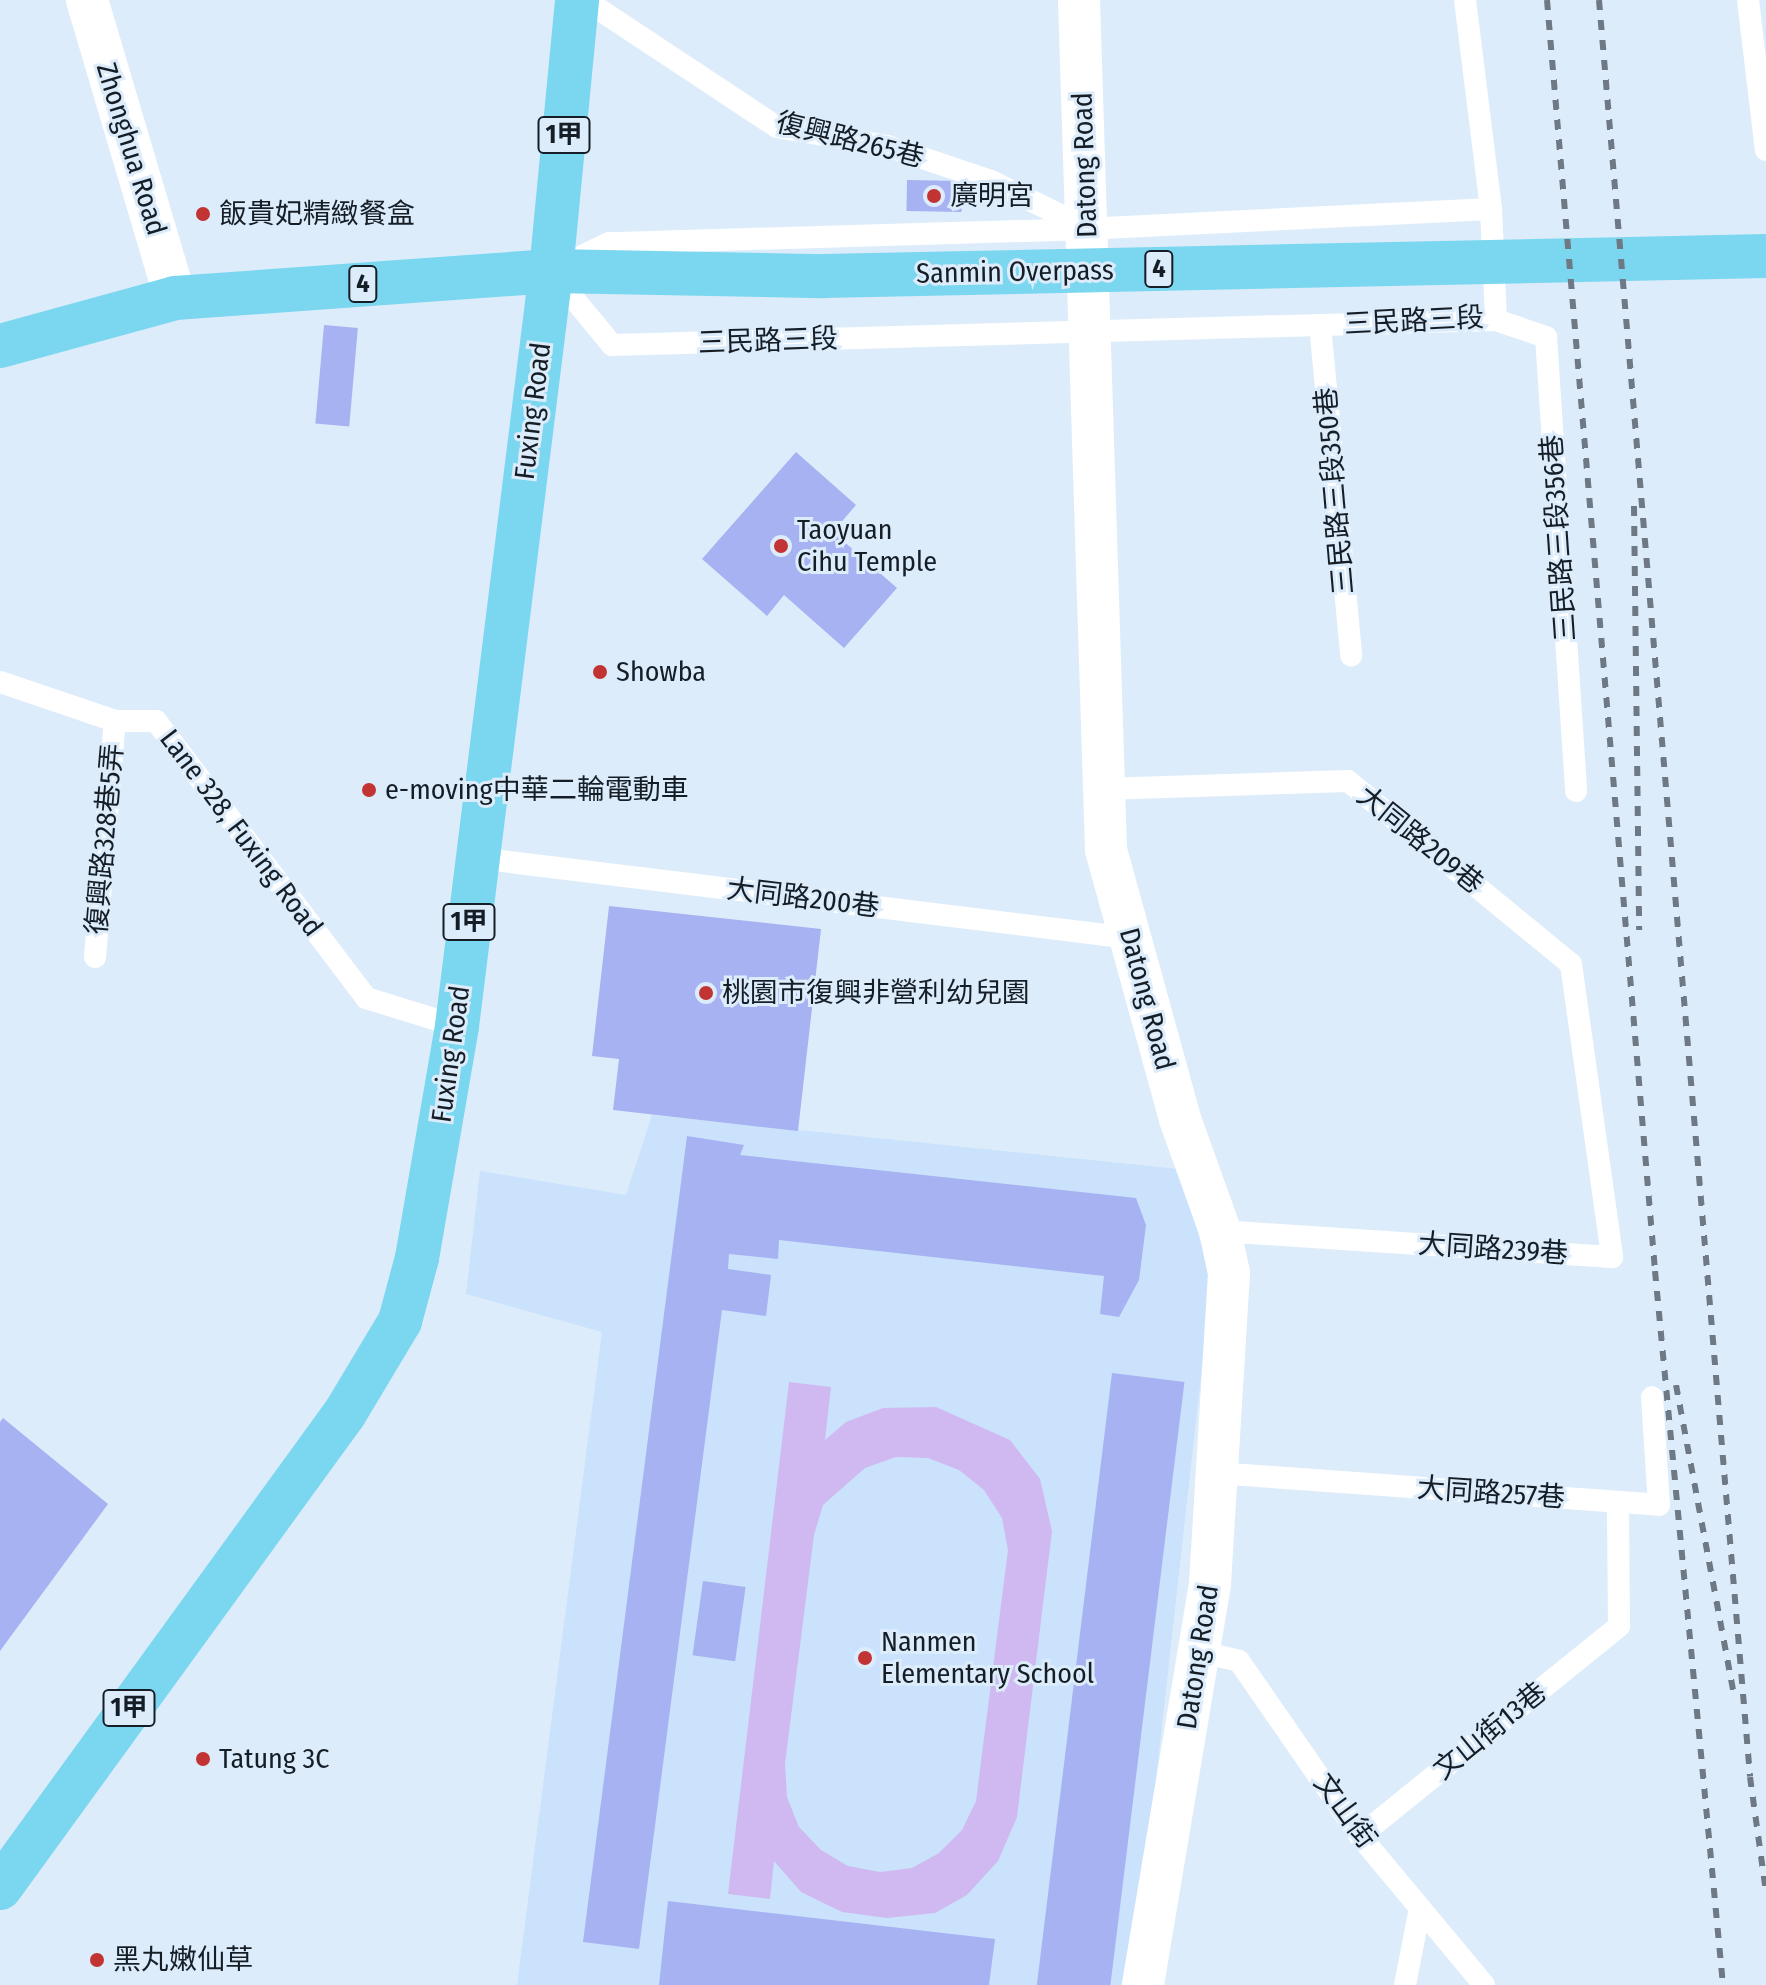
<!DOCTYPE html>
<html>
<head>
<meta charset="utf-8">
<style>
	body { margin:0 }
	#map { position:relative; width:1766px; height:1985px; overflow:hidden; background:#ddecfb; font-family:"Fira Sans Condensed","Noto Sans TC",sans-serif }
	div>[style] { position:absolute }
	.built>* { inset:0; background:#cae2fb }
	.green>* { inset:0; background:#d0b9f1 }
	.building>* { inset:0; background:#a6b2f1; transform-origin:0 0 }
	.lane>* { height:22px; margin:-11px; padding:0 11px; transform-origin:11px; border-radius:11px; background:#fff }
	.street>* { height:42px; margin:-21px; padding:0 21px; transform-origin:21px; border-radius:21px; background:#fff }
	.primary>* { height:44px; margin:-22px; padding:0 22px; transform-origin:22px; border-radius:22px; background:#7ad7ef }
	.rail>* { height:6px; margin-top:-3px; transform-origin:0; background:repeating-linear-gradient(90deg,#6e7985 0 10px,transparent 0 20px) }
	.dots>* { width:22px; height:22px; translate:-50% -50%; box-sizing:border-box; border:4px solid #ddecfb; border-radius:50% }
	span { translate:-50% -50%; white-space:nowrap; text-align:center; line-height:1.15; -webkit-text-stroke:6px #ddecfb; paint-order:stroke }
	.shield-label span { padding:2px 6px; background:#ddecfb; border:2px solid; border-radius:6px; -webkit-text-stroke-width:0 }
	.shield-label { font-size:26px; color:#151e27; font-weight:700 }
	.street-label { font-size:28px; color:#151e27 }
	.poi-label { font-size:28px; color:#151e27 }
	.left { translate:0 -50%; text-align:left }
</style>
</head>
<body>
<div id="map">
	<div class="built">
		<i style="clip-path:polygon(652px 1115px,1178px 1169px,1212px 1278px,1133px 1985px,517px 1985px,602px 1332px,466px 1294px,480px 1171px,626px 1195px)"></i>
	</div>
	<div class="green">
		<i style="clip-path:polygon(evenodd,789px 1382px,831px 1387px,825px 1440px,846px 1422px,883px 1408px,936px 1407px,1010px 1440px,1040px 1479px,1052px 1531px,1017px 1817px,998px 1861px,967px 1895px,935px 1913px,887px 1918px,842px 1912px,801px 1892px,774px 1861px,770px 1899px,728px 1894px,789px 1382px,896px 1457px,928px 1458px,959px 1470px,984px 1490px,1002px 1518px,1008px 1550px,976px 1801px,962px 1830px,939px 1853px,912px 1868px,880px 1872px,848px 1866px,821px 1850px,799px 1827px,787px 1797px,785px 1764px,814px 1535px,823px 1505px,865px 1468px,896px 1457px)"></i>
	</div>
	<div class="building">
		<i style="left:907px;top:180px;width:55px;height:31px;rotate:1deg"></i>
		<i style="left:324px;top:325px;width:34px;height:99px;rotate:5deg"></i>
		<i style="clip-path:polygon(796px 452px,856px 505px,833px 532px,897px 588px,844px 648px,784px 595px,767px 616px,702px 559px)"></i>
		<i style="clip-path:polygon(609px 906px,821px 929px,798px 1131px,613px 1110px,619px 1059px,592px 1056px)"></i>
		<i style="clip-path:polygon(687px 1136px,744px 1145px,740px 1155px,1136px 1198px,1146px 1225px,1139px 1280px,1119px 1317px,1100px 1314px,1104px 1276px,779px 1240px,778px 1259px,729px 1254px,728px 1269px,771px 1275px,766px 1316px,722px 1310px,639px 1949px,583px 1942px)"></i>
		<i style="left:1112px;top:1373px;width:73px;height:617px;rotate:7deg"></i>
		<i style="clip-path:polygon(3px 1418px,108px 1504px,0 1651px,0 1422px)"></i>
		<i style="left:703px;top:1581px;width:43px;height:75px;rotate:8deg"></i>
		<i style="clip-path:polygon(668px 1901px,995px 1939px,989px 1985px,659px 1985px)"></i>
	</div>
	<div class="lane">
		<i style="left:585px;top:0;width:230px;rotate:33.5deg"></i>
		<i style="left:777px;top:127px;width:112px;rotate:9.8deg"></i>
		<i style="left:887px;top:146px;width:110px;rotate:18.6deg"></i>
		<i style="left:991px;top:181px;width:102px;rotate:26.1deg"></i>
		<i style="left:1465px;top:0;width:211px;rotate:82.9deg"></i>
		<i style="left:1491px;top:209px;width:111px;rotate:87.4deg"></i>
		<i style="left:1748px;top:0;width:151px;rotate:83.2deg"></i>
		<i style="left:1491px;top:209px;width:403px;rotate:177.2deg"></i>
		<i style="left:1088px;top:229px;width:479px;rotate:178.3deg"></i>
		<i style="left:609px;top:243px;width:64px;rotate:154.2deg"></i>
		<i style="left:551px;top:271px;width:96px;rotate:50.5deg"></i>
		<i style="left:612px;top:345px;width:884px;rotate:-1.62deg"></i>
		<i style="left:1496px;top:320px;width:53px;rotate:18.8deg"></i>
		<i style="left:1546px;top:337px;width:455px;rotate:86.2deg"></i>
		<i style="left:1320px;top:325px;width:332px;rotate:84.6deg"></i>
		<i style="left:0;top:682px;width:121px;rotate:18.7deg"></i>
		<i style="left:115px;top:721px;width:41px"></i>
		<i style="left:156px;top:721px;width:348px;rotate:52.8deg"></i>
		<i style="left:366px;top:998px;width:95px;rotate:17.1deg"></i>
		<i style="left:1105px;top:789px;width:243px;rotate:-1.9deg"></i>
		<i style="left:1348px;top:781px;width:288px;rotate:39.4deg"></i>
		<i style="left:1571px;top:964px;width:296px;rotate:82deg"></i>
		<i style="left:1612px;top:1257px;width:393px;rotate:-176.2deg"></i>
		<i style="left:477px;top:858px;width:658px;rotate:6.98deg"></i>
		<i style="left:95px;top:957px;width:237px;rotate:-85.2deg"></i>
		<i style="left:1216px;top:1473px;width:444px;rotate:4.1deg"></i>
		<i style="left:1659px;top:1505px;width:108px;rotate:-93.7deg"></i>
		<i style="left:1201px;top:1652px;width:39px;rotate:13deg"></i>
		<i style="left:1239px;top:1661px;width:213px;rotate:55.3deg"></i>
		<i style="left:1360px;top:1836px;width:194px;rotate:50.2deg"></i>
		<i style="left:1360px;top:1836px;width:333px;rotate:-39deg"></i>
		<i style="left:1619px;top:1626px;width:124px;rotate:-90.5deg"></i>
		<i style="left:1405px;top:1985px;width:78px;rotate:-79deg"></i>
	</div>
	<div class="street">
		<i style="left:87px;top:0;width:311px;rotate:73.5deg"></i>
		<i style="left:1079px;top:0;width:850px;rotate:88.18deg"></i>
		<i style="left:1106px;top:850px;width:279px;rotate:74.6deg"></i>
		<i style="left:1180px;top:1119px;width:119px;rotate:70.3deg"></i>
		<i style="left:1220px;top:1231px;width:43px;rotate:77.9deg"></i>
		<i style="left:1229px;top:1273px;width:312px;rotate:93.5deg"></i>
		<i style="left:1210px;top:1584px;width:407px;rotate:99.5deg"></i>
	</div>
	<div class="primary">
		<i style="left:0;top:346px;width:181px;rotate:-15.3deg"></i>
		<i style="left:175px;top:298px;width:377px;rotate:-4.1deg"></i>
		<i style="left:551px;top:271px;width:272px;rotate:1.1deg"></i>
		<i style="left:823px;top:276px;width:943px;rotate:-1.21deg"></i>
		<i style="left:0;top:1888px;width:587px;rotate:-54.01deg"></i>
		<i style="left:345px;top:1413px;width:107px;rotate:-59.1deg"></i>
		<i style="left:400px;top:1321px;width:65px;rotate:-74.9deg"></i>
		<i style="left:417px;top:1258px;width:235px;rotate:-80.2deg"></i>
		<i style="left:457px;top:1026px;width:761px;rotate:-82.9deg"></i>
		<i style="left:551px;top:271px;width:272px;rotate:-84.5deg"></i>
	</div>
	<div class="rail">
		<i style="left:1547px;top:0;width:1276px;rotate:85.14deg"></i>
		<i style="left:1655px;top:1271px;width:717px;rotate:84.56deg"></i>
		<i style="left:1599px;top:0;width:1783px;rotate:85.14deg"></i>
		<i style="left:1750px;top:1777px;width:117px;rotate:82.1deg"></i>
		<i style="left:1634px;top:506px;width:424px;rotate:89.3deg"></i>
		<i style="left:1676px;top:1385px;width:316px;rotate:79.4deg"></i>
	</div>
	<div class="dots">
		<i style="left:934px;top:196px;background:#c23334"></i>
		<i style="left:203px;top:214px;background:#c23334"></i>
		<i style="left:781px;top:546px;background:#c23334"></i>
		<i style="left:600px;top:672px;background:#c23334"></i>
		<i style="left:369px;top:790px;background:#c23334"></i>
		<i style="left:706px;top:993px;background:#c23334"></i>
		<i style="left:865px;top:1658px;background:#c23334"></i>
		<i style="left:203px;top:1759px;background:#c23334"></i>
		<i style="left:97px;top:1960px;background:#c23334"></i>
	</div>
	<div class="shield-label">
		<span style="left:564px;top:135px">1甲</span>
		<span style="left:1159px;top:269px">4</span>
		<span style="left:363px;top:284px">4</span>
		<span style="left:469px;top:922px">1甲</span>
		<span style="left:129px;top:1708px">1甲</span>
	</div>
	<div class="street-label">
		<span style="left:850px;top:140px;rotate:14deg">復興路265巷</span>
		<span style="left:131px;top:149px;rotate:73deg">Zhonghua Road</span>
		<span style="left:1085px;top:165px;rotate:-92deg">Datong Road</span>
		<span style="left:1015px;top:272px;rotate:-1deg">Sanmin Overpass</span>
		<span style="left:1414px;top:321px;rotate:-3deg">三民路三段</span>
		<span style="left:768px;top:341px;rotate:-2deg">三民路三段</span>
		<span style="left:533px;top:411px;rotate:-83deg">Fuxing Road</span>
		<span style="left:1335px;top:491px;rotate:-95deg">三民路三段350巷</span>
		<span style="left:1559px;top:538px;rotate:-94deg">三民路三段356巷</span>
		<span style="left:241px;top:833px;rotate:53deg">Lane 328, Fuxing Road</span>
		<span style="left:105px;top:839px;rotate:-85deg">復興路328巷5弄</span>
		<span style="left:1420px;top:840px;rotate:39deg">大同路209巷</span>
		<span style="left:803px;top:898px;rotate:7deg">大同路200巷</span>
		<span style="left:1147px;top:999px;rotate:75deg">Datong Road</span>
		<span style="left:451px;top:1054px;rotate:-82deg">Fuxing Road</span>
		<span style="left:1493px;top:1249px;rotate:4deg">大同路239巷</span>
		<span style="left:1491px;top:1493px;rotate:4deg">大同路257巷</span>
		<span style="left:1198px;top:1657px;rotate:-81deg">Datong Road</span>
		<span style="left:1490px;top:1731px;rotate:-39deg">文山街13巷</span>
		<span style="left:1345px;top:1811px;rotate:54deg">文山街</span>
	</div>
	<div class="poi-label">
		<span class="left" style="left:950px;top:196px">廣明宮</span>
		<span class="left" style="left:219px;top:214px">飯貴妃精緻餐盒</span>
		<span class="left" style="left:797px;top:546px">Taoyuan<br>Cihu Temple</span>
		<span class="left" style="left:616px;top:672px">Showba</span>
		<span class="left" style="left:385px;top:790px">e-moving中華二輪電動車</span>
		<span class="left" style="left:722px;top:993px">桃園市復興非營利幼兒園</span>
		<span class="left" style="left:881px;top:1658px">Nanmen<br>Elementary School</span>
		<span class="left" style="left:219px;top:1759px">Tatung 3C</span>
		<span class="left" style="left:113px;top:1960px">黑丸嫩仙草</span>
	</div>
</div>
</body>
</html>
